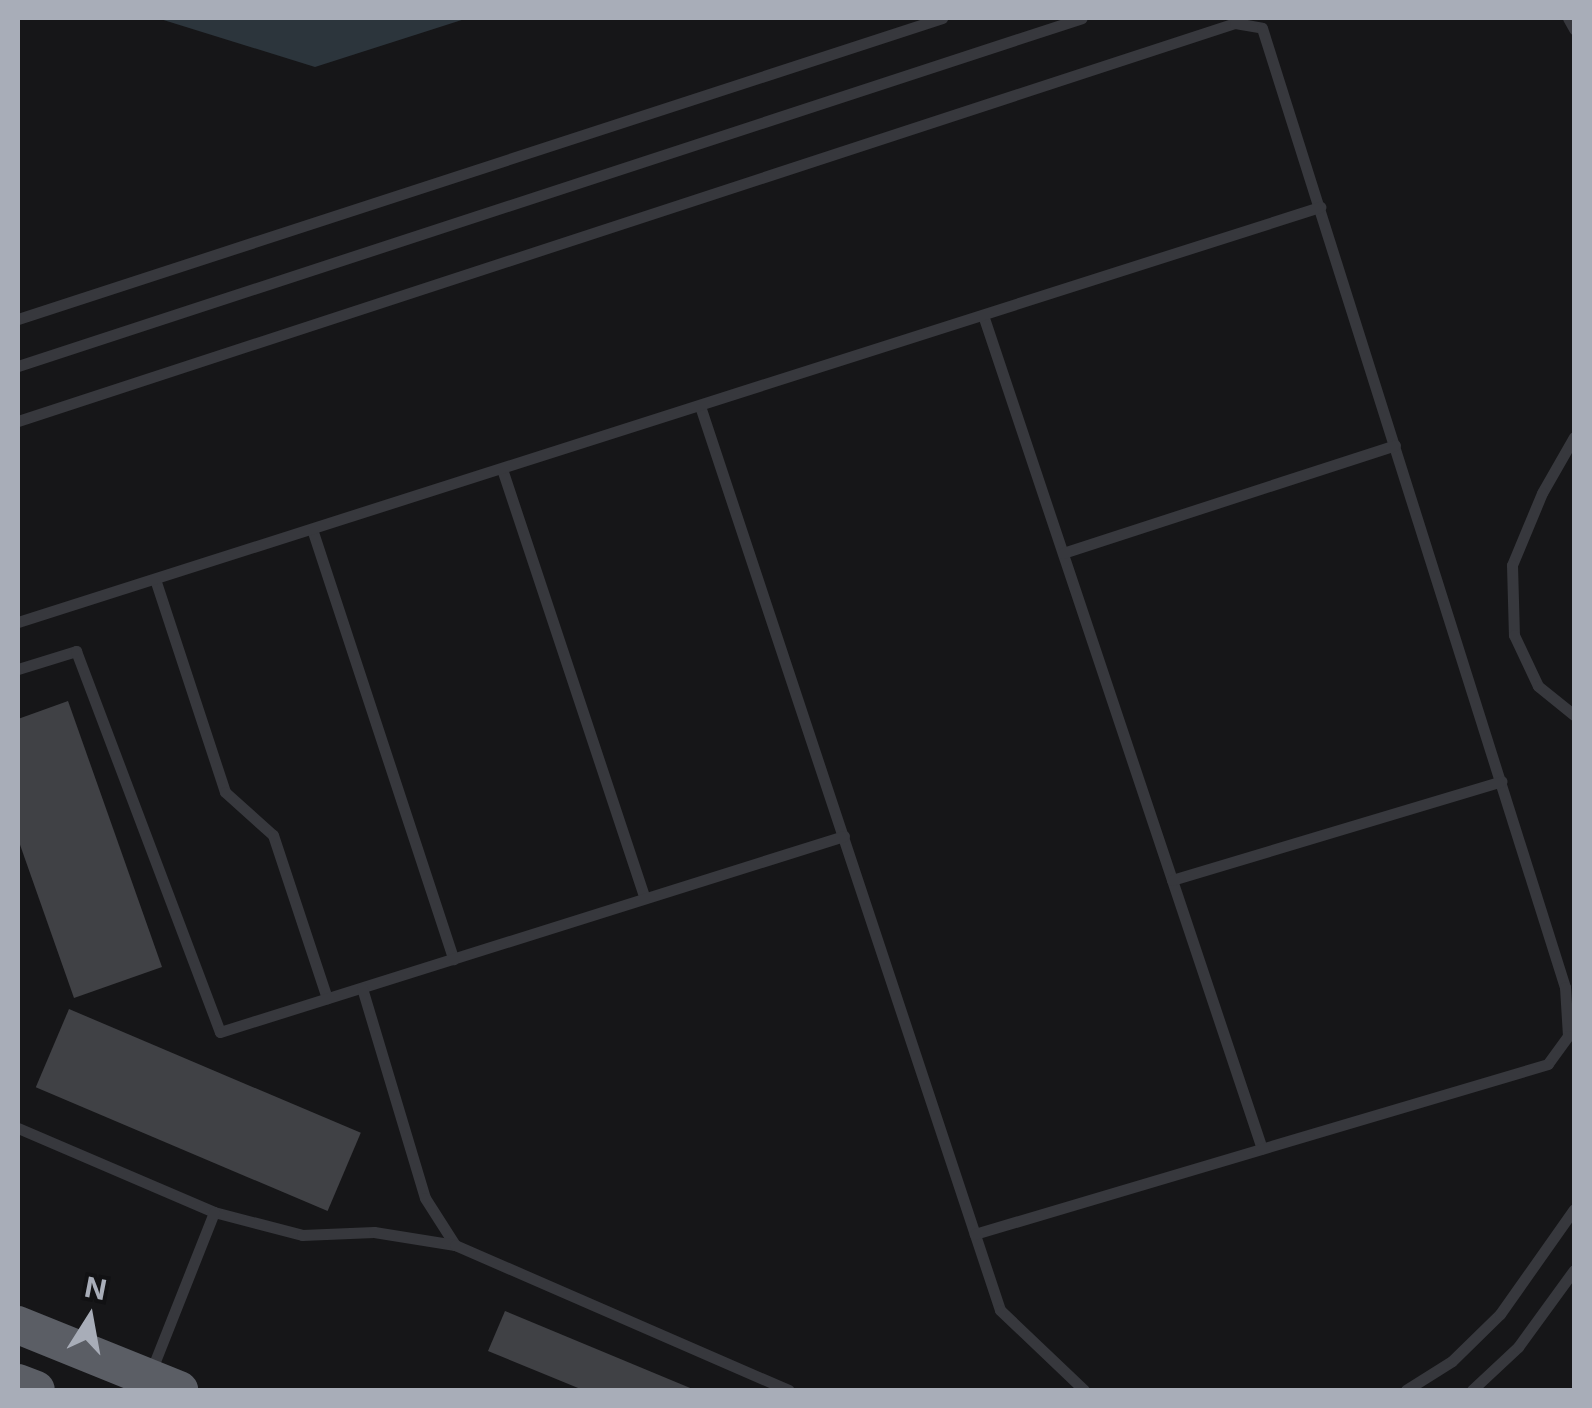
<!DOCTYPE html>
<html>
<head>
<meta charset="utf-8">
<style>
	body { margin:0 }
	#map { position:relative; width:1592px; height:1408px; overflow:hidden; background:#161618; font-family:Inter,sans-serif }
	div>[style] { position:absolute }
	.water>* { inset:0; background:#2c353c }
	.building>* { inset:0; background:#404145; transform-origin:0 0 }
	.service>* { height:11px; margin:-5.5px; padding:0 5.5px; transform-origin:5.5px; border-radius:5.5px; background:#37383d }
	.trunk>* { height:38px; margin:-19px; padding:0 19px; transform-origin:19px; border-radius:19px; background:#5b5e65 }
	span { translate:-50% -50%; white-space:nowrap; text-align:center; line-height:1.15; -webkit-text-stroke:10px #111113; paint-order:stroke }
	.frame { position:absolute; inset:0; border:20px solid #a8adb8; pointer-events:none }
	.north { position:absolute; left:40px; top:1268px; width:100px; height:100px; -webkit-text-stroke:8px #111113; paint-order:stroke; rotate:11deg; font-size:28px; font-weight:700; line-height:40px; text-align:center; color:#a8adb8 }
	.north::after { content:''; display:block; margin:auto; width:35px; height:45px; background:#a8adb8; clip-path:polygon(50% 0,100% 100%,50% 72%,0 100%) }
</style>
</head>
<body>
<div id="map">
	<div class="water">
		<i style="clip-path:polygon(157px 18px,468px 18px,315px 67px)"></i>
	</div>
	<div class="building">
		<i style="clip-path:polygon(68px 701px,162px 967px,74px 998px,18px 839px,18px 719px)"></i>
		<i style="left:69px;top:1009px;width:317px;height:85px;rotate:23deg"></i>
		<i style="clip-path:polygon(505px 1311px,695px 1390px,583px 1390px,488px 1351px)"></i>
	</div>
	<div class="service">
		<i style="left:1568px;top:18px;width:13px;rotate:61deg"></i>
		<i style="left:983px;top:315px;width:879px;rotate:71.5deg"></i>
		<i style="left:18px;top:319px;width:972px;rotate:-18.04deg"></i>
		<i style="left:18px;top:366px;width:1119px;rotate:-18.11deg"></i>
		<i style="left:700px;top:406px;width:952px;rotate:71.64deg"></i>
		<i style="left:1000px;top:1310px;width:116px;rotate:43.6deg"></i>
		<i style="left:18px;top:421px;width:1280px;rotate:-18.11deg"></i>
		<i style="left:1235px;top:23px;width:27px;rotate:10deg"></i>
		<i style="left:1262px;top:28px;width:1006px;rotate:72.47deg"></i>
		<i style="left:1565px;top:987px;width:49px;rotate:86.5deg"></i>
		<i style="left:1568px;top:1036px;width:34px;rotate:126deg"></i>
		<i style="left:1548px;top:1064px;width:598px;rotate:163.48deg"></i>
		<i style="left:1574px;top:437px;width:64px;rotate:119.7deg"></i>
		<i style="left:1542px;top:493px;width:78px;rotate:112.6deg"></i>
		<i style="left:1512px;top:565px;width:70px;rotate:88.4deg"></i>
		<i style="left:1514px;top:635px;width:56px;rotate:64.8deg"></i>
		<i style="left:1538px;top:686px;width:46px;rotate:38.9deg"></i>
		<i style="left:502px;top:469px;width:452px;rotate:71.6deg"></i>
		<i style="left:312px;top:529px;width:453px;rotate:71.8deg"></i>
		<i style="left:1063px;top:553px;width:349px;rotate:-18deg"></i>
		<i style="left:155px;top:579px;width:224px;rotate:71.8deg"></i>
		<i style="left:225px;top:792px;width:64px;rotate:41.9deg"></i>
		<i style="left:273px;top:835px;width:172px;rotate:71.7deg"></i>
		<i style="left:18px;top:622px;width:1367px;rotate:-17.68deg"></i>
		<i style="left:18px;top:669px;width:61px;rotate:-17.2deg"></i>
		<i style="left:76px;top:651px;width:407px;rotate:69.3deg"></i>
		<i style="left:220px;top:1032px;width:654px;rotate:-17.44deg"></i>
		<i style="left:1172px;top:880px;width:344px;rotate:-16.7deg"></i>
		<i style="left:362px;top:988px;width:219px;rotate:73.3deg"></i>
		<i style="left:425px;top:1198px;width:56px;rotate:57.4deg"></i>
		<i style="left:18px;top:1128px;width:213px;rotate:23.2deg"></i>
		<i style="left:214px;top:1212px;width:91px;rotate:14.6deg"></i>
		<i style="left:302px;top:1235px;width:72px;rotate:-2.4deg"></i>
		<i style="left:374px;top:1232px;width:82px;rotate:9.1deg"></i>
		<i style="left:455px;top:1245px;width:364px;rotate:23.5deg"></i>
		<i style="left:150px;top:1374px;width:174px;rotate:-68.4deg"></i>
		<i style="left:1406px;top:1390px;width:54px;rotate:-32.2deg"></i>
		<i style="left:1452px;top:1361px;width:67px;rotate:-44.4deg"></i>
		<i style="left:1500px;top:1314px;width:128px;rotate:-54.8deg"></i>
		<i style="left:1472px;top:1390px;width:63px;rotate:-43.1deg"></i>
		<i style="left:1518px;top:1347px;width:95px;rotate:-54deg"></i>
	</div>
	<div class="trunk">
		<i style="left:18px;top:1325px;width:174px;rotate:22deg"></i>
		<i style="left:18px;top:1383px;width:19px;rotate:21deg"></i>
	</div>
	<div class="frame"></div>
	<div class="north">N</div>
</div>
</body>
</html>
